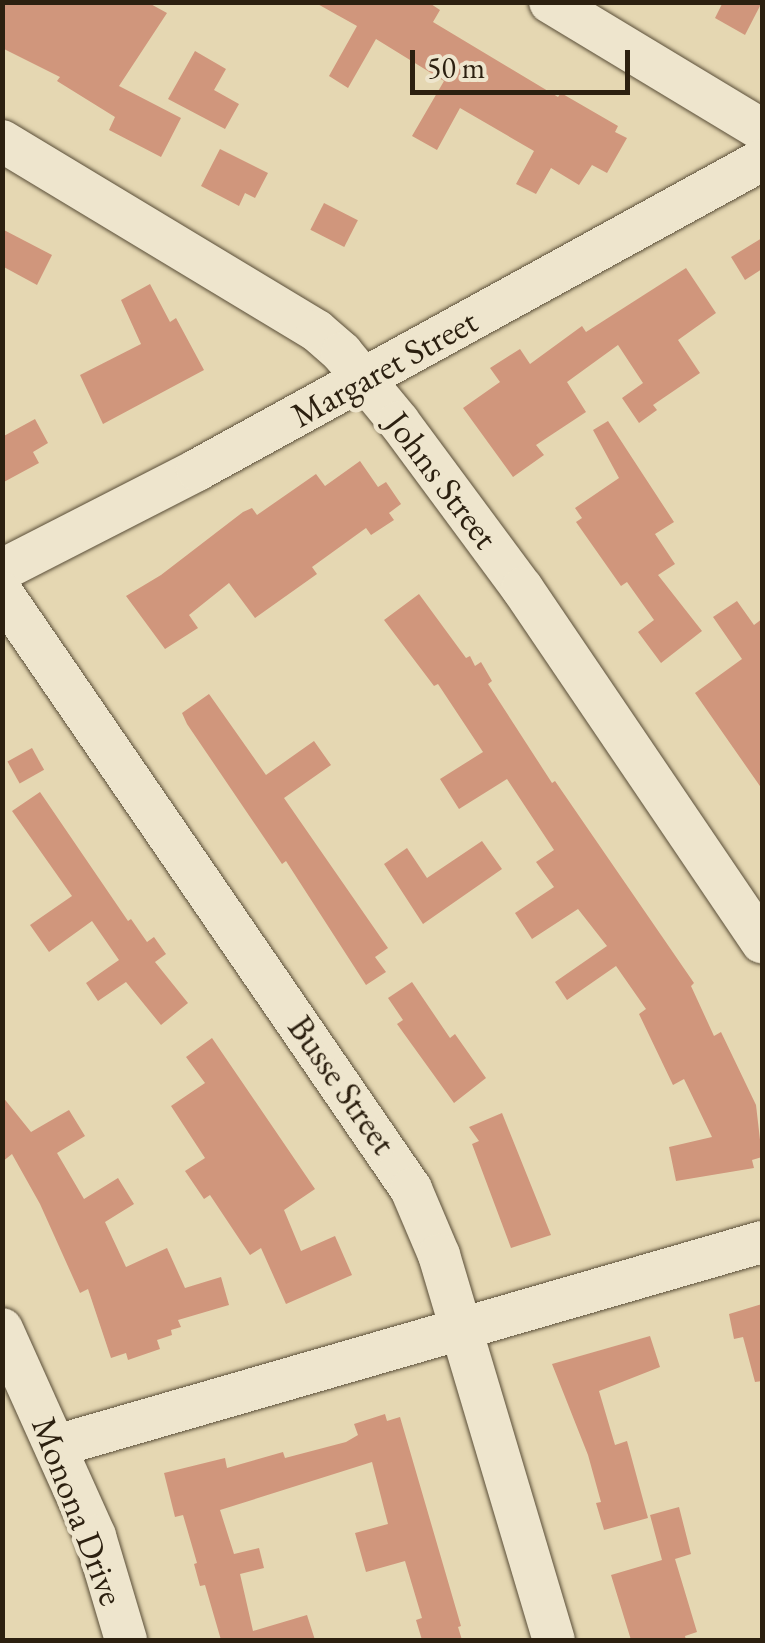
<!DOCTYPE html>
<html>
<head>
<meta charset="utf-8">
<style>
	body { margin:0 }
	#map { position:relative; width:765px; height:1643px; overflow:hidden; background:#e5d7b2; font-family:"EB Garamond",serif }
	div>[style] { position:absolute }
	.building>* { inset:0; background:#d0967c; transform-origin:0 0 }
	.roads { filter:drop-shadow(0 0 2px #5a4e38) drop-shadow(0 0 2px #5a4e38) }
	.minor>* { height:42px; margin:-21px; padding:0 21px; transform-origin:21px; border-radius:21px; background:#eee5cd }
	span { translate:-50% -50%; white-space:nowrap; text-align:center; line-height:1.15; -webkit-text-stroke:9px #eee5cd; paint-order:stroke }
	.street-label { font-size:35px; color:#2c2010 }
	.frame { position:absolute; inset:0; border:5px solid #2c2010; pointer-events:none }
	.scale { position:absolute; left:410px; top:50px; width:220px; height:45px; box-sizing:border-box; border:5px solid #2c2010; border-top:0; padding-left:12px; font-size:30px; line-height:35px; white-space:nowrap; color:#2c2010; -webkit-text-stroke:8px #eee5cd; paint-order:stroke }
</style>
</head>
<body>
<div id="map">
	<div class="building">
		<i style="clip-path:polygon(2px 2px,147px 2px,167px 13px,119px 86px,181px 118px,161px 157px,109px 130px,115px 117px,57px 81px,60px 77px,2px 48px)"></i>
		<i style="clip-path:polygon(314px 2px,428px 2px,440px 10px,433px 22px,558px 97px,561px 93px,618px 126px,615px 132px,627px 138px,607px 173px,592px 165px,579px 185px,551px 168px,536px 194px,516px 184px,534px 151px,460px 108px,437px 150px,412px 136px,444px 81px,376px 39px,348px 88px,329px 76px,357px 26px)"></i>
		<i style="clip-path:polygon(723px 2px,762px 2px,745px 35px,715px 18px)"></i>
		<i style="clip-path:polygon(195px 51px,226px 69px,214px 90px,239px 104px,225px 129px,168px 99px)"></i>
		<i style="clip-path:polygon(220px 149px,268px 173px,255px 198px,245px 193px,239px 206px,201px 186px)"></i>
		<i style="left:324px;top:203px;width:38px;height:30px;rotate:27deg"></i>
		<i style="clip-path:polygon(2px 229px,52px 255px,37px 285px,2px 266px)"></i>
		<i style="clip-path:polygon(762px 238px,762px 269px,745px 280px,731px 257px)"></i>
		<i style="clip-path:polygon(686px 268px,716px 313px,678px 340px,700px 373px,653px 405px,657px 410px,639px 423px,622px 398px,643px 383px,618px 345px,567px 382px,586px 412px,536px 445px,544px 455px,513px 477px,463px 408px,500px 382px,490px 368px,520px 349px,530px 364px,582px 326px,586px 332px)"></i>
		<i style="clip-path:polygon(150px 284px,170px 322px,176px 318px,204px 370px,103px 424px,80px 375px,141px 344px,121px 300px)"></i>
		<i style="clip-path:polygon(35px 419px,48px 443px,33px 452px,39px 463px,2px 483px,2px 437px)"></i>
		<i style="clip-path:polygon(608px 421px,674px 522px,655px 534px,675px 564px,658px 575px,702px 631px,661px 663px,638px 632px,654px 620px,627px 582px,621px 586px,576px 522px,582px 518px,575px 508px,619px 478px,593px 430px)"></i>
		<i style="clip-path:polygon(360px 461px,378px 487px,386px 482px,401px 504px,389px 513px,394px 520px,371px 535px,366px 528px,312px 567px,317px 574px,255px 618px,229px 583px,189px 615px,198px 628px,165px 649px,126px 596px,161px 575px,243px 512px,252px 508px,257px 515px,316px 474px,325px 486px)"></i>
		<i style="clip-path:polygon(419px 594px,466px 658px,470px 656px,475px 666px,481px 662px,492px 681px,488px 684px,552px 783px,555px 781px,694px 983px,691px 986px,714px 1036px,721px 1032px,756px 1105px,762px 1157px,752px 1160px,754px 1168px,676px 1181px,669px 1147px,712px 1137px,684px 1079px,673px 1085px,639px 1014px,646px 1009px,616px 966px,567px 1000px,555px 982px,607px 946px,578px 909px,532px 939px,515px 913px,554px 887px,536px 862px,554px 850px,507px 779px,459px 809px,440px 779px,483px 752px,438px 684px,434px 686px,384px 620px)"></i>
		<i style="clip-path:polygon(737px 601px,754px 625px,762px 619px,762px 789px,695px 693px,742px 659px,713px 617px)"></i>
		<i style="clip-path:polygon(209px 694px,266px 775px,314px 741px,331px 765px,284px 798px,388px 948px,375px 957px,386px 972px,366px 985px,286px 861px,282px 864px,187px 724px,182px 713px)"></i>
		<i style="left:32px;top:748px;width:25px;height:28px;rotate:61deg"></i>
		<i style="clip-path:polygon(40px 792px,128px 921px,131px 919px,147px 942px,154px 937px,166px 954px,155px 962px,188px 1003px,161px 1025px,126px 982px,98px 1001px,86px 983px,119px 960px,92px 921px,49px 952px,30px 925px,72px 896px,12px 811px)"></i>
		<i style="clip-path:polygon(482px 841px,502px 869px,423px 924px,384px 864px,407px 848px,427px 878px)"></i>
		<i style="clip-path:polygon(412px 982px,450px 1038px,455px 1034px,486px 1078px,454px 1103px,397px 1024px,403px 1020px,388px 998px)"></i>
		<i style="clip-path:polygon(212px 1038px,315px 1189px,284px 1210px,301px 1251px,335px 1236px,352px 1275px,286px 1304px,261px 1248px,250px 1255px,210px 1195px,204px 1199px,185px 1171px,205px 1158px,171px 1106px,205px 1083px,186px 1057px)"></i>
		<i style="clip-path:polygon(2px 1096px,31px 1132px,69px 1110px,85px 1136px,57px 1153px,84px 1199px,118px 1178px,134px 1204px,105px 1222px,126px 1267px,167px 1248px,185px 1288px,221px 1277px,229px 1305px,178px 1320px,181px 1327px,171px 1330px,172px 1335px,157px 1340px,160px 1349px,128px 1360px,126px 1353px,111px 1358px,88px 1289px,80px 1293px,40px 1204px,12px 1154px,2px 1162px)"></i>
		<i style="clip-path:polygon(502px 1113px,551px 1235px,511px 1248px,472px 1144px,479px 1141px,469px 1127px)"></i>
		<i style="clip-path:polygon(762px 1304px,762px 1381px,755px 1382px,743px 1337px,734px 1339px,729px 1314px)"></i>
		<i style="clip-path:polygon(650px 1336px,660px 1367px,599px 1391px,615px 1445px,627px 1441px,648px 1518px,604px 1530px,596px 1503px,601px 1502px,588px 1455px,552px 1364px)"></i>
		<i style="clip-path:polygon(385px 1414px,387px 1421px,400px 1417px,461px 1626px,458px 1627px,462px 1640px,422px 1640px,416px 1620px,422px 1618px,405px 1561px,366px 1572px,355px 1533px,388px 1524px,372px 1462px,220px 1510px,234px 1554px,259px 1548px,264px 1568px,240px 1574px,253px 1631px,307px 1615px,315px 1640px,221px 1640px,205px 1585px,200px 1586px,194px 1564px,197px 1563px,183px 1515px,175px 1517px,164px 1473px,225px 1458px,227px 1468px,283px 1452px,285px 1458px,346px 1442px,358px 1435px,354px 1424px)"></i>
		<i style="clip-path:polygon(679px 1507px,691px 1554px,675px 1559px,697px 1632px,685px 1636px,686px 1640px,631px 1640px,611px 1575px,662px 1560px,650px 1515px)"></i>
	</div>
	<div class="roads">
		<div class="minor">
			<i style="left:550px;top:2px;width:248px;rotate:31.1deg"></i>
			<i style="left:2px;top:141px;width:368px;rotate:31.1deg"></i>
			<i style="left:317px;top:331px;width:33px;rotate:41deg"></i>
			<i style="left:342px;top:353px;width:89px;rotate:50.4deg"></i>
			<i style="left:399px;top:422px;width:207px;rotate:53.5deg"></i>
			<i style="left:522px;top:588px;width:428px;rotate:55.9deg"></i>
			<i style="left:2px;top:570px;width:219px;rotate:-27.1deg"></i>
			<i style="left:197px;top:470px;width:644px;rotate:-28.75deg"></i>
			<i style="left:2px;top:593px;width:723px;rotate:55.54deg"></i>
			<i style="left:411px;top:1189px;width:72px;rotate:67deg"></i>
			<i style="left:439px;top:1255px;width:402px;rotate:73.4deg"></i>
			<i style="left:2px;top:1329px;width:227px;rotate:65.8deg"></i>
			<i style="left:95px;top:1536px;width:109px;rotate:73.4deg"></i>
			<i style="left:56px;top:1446px;width:735px;rotate:-16.12deg"></i>
		</div>
	</div>
	<div class="street-label">
		<span style="left:384px;top:368px;rotate:-29deg">Margaret Street</span>
		<span style="left:442px;top:480px;rotate:53deg">Johns Street</span>
		<span style="left:342px;top:1085px;rotate:55deg">Busse Street</span>
		<span style="left:78px;top:1511px;rotate:69deg">Monona Drive</span>
	</div>
	<div class="frame"></div>
	<div class="scale">50 m</div>
</div>
</body>
</html>
